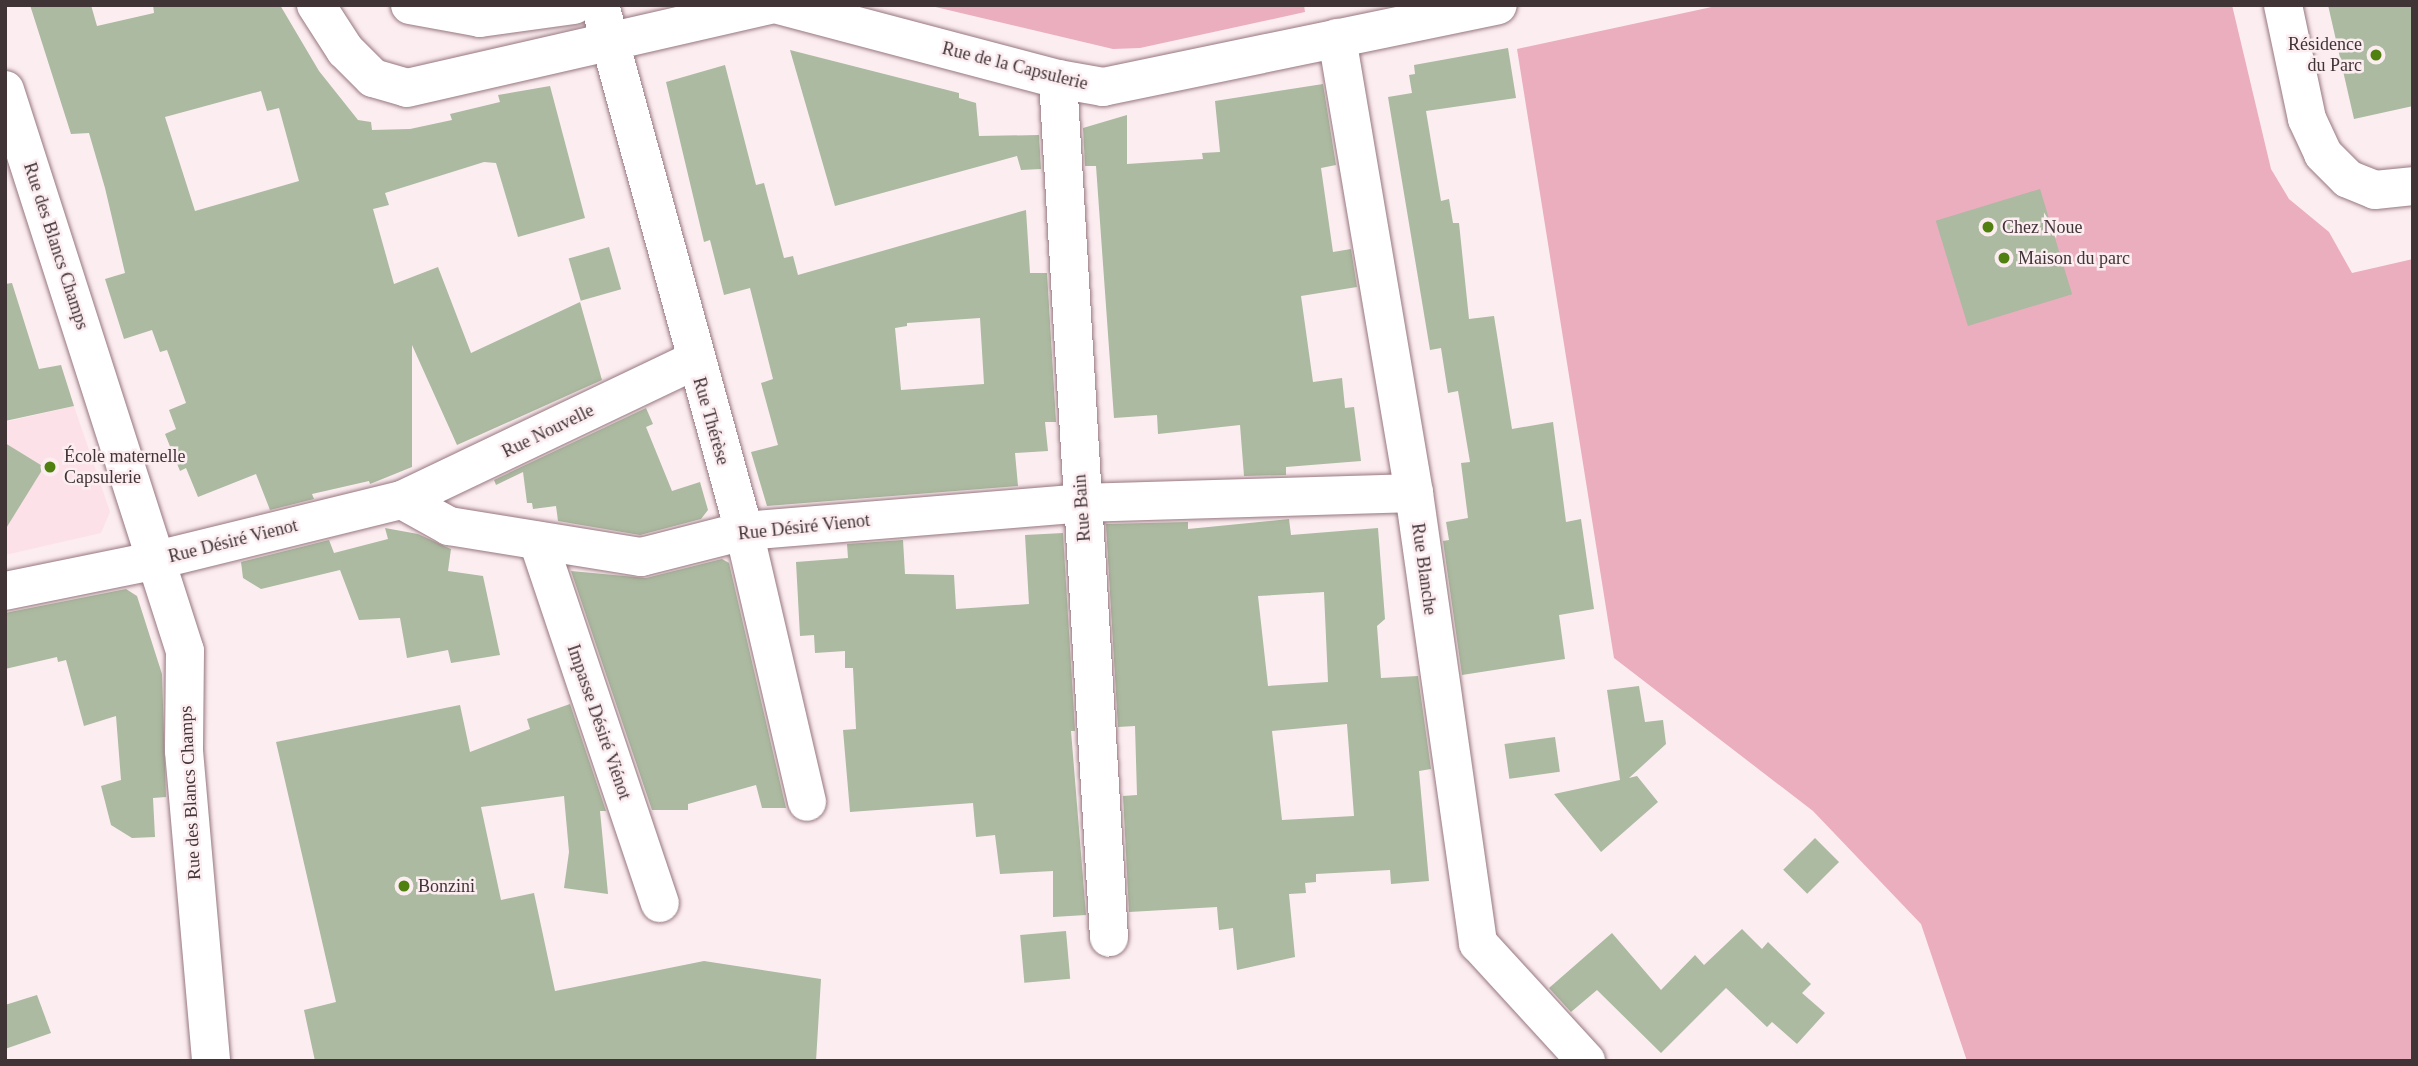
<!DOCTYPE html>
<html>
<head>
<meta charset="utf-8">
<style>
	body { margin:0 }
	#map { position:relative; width:2418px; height:1066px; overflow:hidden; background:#fcedf1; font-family:Georgia,serif }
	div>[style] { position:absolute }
	.built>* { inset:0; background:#fce1e8 }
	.green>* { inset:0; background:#ebaebe }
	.building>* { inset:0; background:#abbaa0; transform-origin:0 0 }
	.roads { filter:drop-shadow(0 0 2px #96777f) drop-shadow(0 0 2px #96777f) }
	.street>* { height:38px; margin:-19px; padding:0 19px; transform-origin:19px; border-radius:19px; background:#fff }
	.dots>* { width:19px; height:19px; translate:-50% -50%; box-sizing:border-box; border:4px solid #fcedf1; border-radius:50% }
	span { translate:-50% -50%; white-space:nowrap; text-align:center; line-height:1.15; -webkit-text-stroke:5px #fcedf1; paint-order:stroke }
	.poi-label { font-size:18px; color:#413437 }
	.right { translate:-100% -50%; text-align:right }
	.left { translate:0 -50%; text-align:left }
	.street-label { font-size:18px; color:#413437 }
	.frame { position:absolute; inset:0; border:7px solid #413437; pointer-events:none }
</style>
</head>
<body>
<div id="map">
	<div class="built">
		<i style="clip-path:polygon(74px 406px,110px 512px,101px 533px,5px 555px,5px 422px)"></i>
	</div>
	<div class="green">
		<i style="clip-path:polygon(927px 5px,1304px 5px,1305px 12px,1140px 48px,1113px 49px)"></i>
		<i style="clip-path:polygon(1721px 5px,2232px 5px,2271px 169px,2289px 199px,2329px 232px,2352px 273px,2413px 259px,2413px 1061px,1967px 1061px,1921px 924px,1813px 811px,1614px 658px,1517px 49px)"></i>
	</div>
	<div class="building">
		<i style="clip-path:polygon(evenodd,30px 5px,91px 5px,97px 26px,154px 13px,153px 5px,280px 5px,319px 71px,358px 120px,371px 122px,372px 130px,410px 129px,452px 120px,450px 114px,500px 102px,498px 95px,550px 86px,585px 218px,518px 237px,496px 163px,484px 162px,385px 193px,389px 205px,373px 209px,394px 284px,438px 267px,471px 353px,580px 302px,602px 380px,457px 445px,412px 345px,412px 467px,370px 484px,369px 481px,312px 494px,314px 499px,270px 510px,256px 474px,198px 497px,186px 468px,180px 471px,165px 434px,176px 429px,169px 410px,186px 403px,167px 350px,160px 352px,152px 330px,124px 339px,105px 279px,125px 273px,105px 188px,89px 133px,71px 134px,30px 5px,261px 91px,267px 111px,279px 108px,299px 181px,195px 211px,165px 117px,261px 91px)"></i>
		<i style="clip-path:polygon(2328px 5px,2413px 5px,2413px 106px,2354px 119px)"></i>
		<i style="clip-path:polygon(1508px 48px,1516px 98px,1426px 111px,1441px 201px,1449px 199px,1453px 223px,1459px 223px,1469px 319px,1494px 316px,1512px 429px,1553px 422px,1566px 522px,1581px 519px,1594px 609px,1559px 615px,1565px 659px,1462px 675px,1443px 541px,1449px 540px,1446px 522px,1468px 518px,1461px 463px,1470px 462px,1458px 391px,1448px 393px,1441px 348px,1430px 350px,1388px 97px,1412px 93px,1409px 75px,1415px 74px,1414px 65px)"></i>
		<i style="clip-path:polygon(790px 50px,959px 93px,959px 98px,976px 103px,979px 136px,1039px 135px,1041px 169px,1021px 170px,1017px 156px,835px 206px)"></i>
		<i style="clip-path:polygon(evenodd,725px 65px,756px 185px,764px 183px,784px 258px,793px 256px,798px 275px,1026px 210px,1030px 273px,1047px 273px,1056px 422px,1045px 422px,1048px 451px,1015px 453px,1018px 486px,767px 506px,751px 452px,778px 445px,761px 383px,773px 379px,750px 288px,724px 295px,710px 240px,704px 242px,666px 82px,725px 65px,980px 318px,984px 384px,901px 390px,895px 328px,907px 326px,907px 323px,980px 318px)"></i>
		<i style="clip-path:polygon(1323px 84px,1336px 165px,1321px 168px,1333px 252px,1351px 249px,1357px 287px,1301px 296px,1313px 382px,1342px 378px,1345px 408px,1354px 407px,1361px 461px,1286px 467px,1286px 475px,1244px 476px,1240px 425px,1158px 434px,1157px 415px,1114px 418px,1096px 166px,1085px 166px,1083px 128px,1127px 115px,1127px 164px,1203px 159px,1202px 153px,1220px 152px,1215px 101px)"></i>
		<i style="left:2040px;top:189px;width:110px;height:109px;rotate:73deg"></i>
		<i style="left:609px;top:247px;width:44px;height:42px;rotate:74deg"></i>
		<i style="clip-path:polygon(12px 283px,39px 369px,61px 365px,74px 406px,5px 421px,5px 284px)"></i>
		<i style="clip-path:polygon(646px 408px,653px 424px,646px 427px,672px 491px,700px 482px,708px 510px,701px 519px,640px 535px,558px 521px,556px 506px,533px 509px,532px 503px,527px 503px,523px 472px,496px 485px,494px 480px)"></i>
		<i style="clip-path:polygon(5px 443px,44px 467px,5px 530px)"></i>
		<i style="clip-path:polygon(evenodd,1289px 519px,1291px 535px,1378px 528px,1385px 619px,1377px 626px,1381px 678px,1418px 676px,1431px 769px,1419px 771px,1429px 881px,1391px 884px,1390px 870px,1316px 874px,1316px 882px,1305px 883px,1306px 893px,1289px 894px,1295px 957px,1237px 970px,1233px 928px,1219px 930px,1217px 907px,1129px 912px,1123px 796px,1137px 795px,1135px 726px,1118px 727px,1106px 524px,1188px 522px,1188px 529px,1289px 519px,1324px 592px,1328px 682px,1268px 686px,1258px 596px,1324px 592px,1289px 519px,1347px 724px,1354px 816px,1282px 820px,1272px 731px,1347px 724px)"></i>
		<i style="clip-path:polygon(385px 528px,418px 534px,451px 549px,448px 571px,483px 576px,500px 655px,451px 663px,448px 650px,407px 658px,400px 618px,359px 620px,340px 570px,261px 589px,243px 578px,241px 562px,329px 540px,334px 553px,388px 539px)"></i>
		<i style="clip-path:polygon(1063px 533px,1075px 731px,1071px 731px,1086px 915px,1053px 917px,1053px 871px,1000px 874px,995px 835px,976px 837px,973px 803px,850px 812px,843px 730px,856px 729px,853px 668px,845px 668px,845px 651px,815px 653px,814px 635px,800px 636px,796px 562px,848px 558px,847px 544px,903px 540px,905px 574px,954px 575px,956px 609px,1029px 604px,1025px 535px)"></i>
		<i style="clip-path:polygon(722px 559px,729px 563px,786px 808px,762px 808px,756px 785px,688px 804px,688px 810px,652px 810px,571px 571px,646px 578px)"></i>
		<i style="clip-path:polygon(126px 589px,137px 596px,162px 674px,166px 797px,153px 798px,155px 837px,132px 838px,111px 825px,101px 786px,121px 780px,116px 716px,84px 726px,66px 660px,58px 662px,57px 657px,5px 669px,5px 613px)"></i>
		<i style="clip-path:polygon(1639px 686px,1645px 722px,1663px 720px,1666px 744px,1629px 778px,1637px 776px,1658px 802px,1601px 852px,1554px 794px,1620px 780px,1607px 690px)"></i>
		<i style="clip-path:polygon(570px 704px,606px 811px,600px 811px,608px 894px,564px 888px,569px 852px,564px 796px,481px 807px,501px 900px,534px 893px,555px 991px,704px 961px,821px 979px,816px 1061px,315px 1061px,304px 1010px,336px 1002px,276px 742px,460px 705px,470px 752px,530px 729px,527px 719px)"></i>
		<i style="left:1555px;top:737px;width:35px;height:51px;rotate:82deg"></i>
		<i style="left:1815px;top:838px;width:34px;height:45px;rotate:45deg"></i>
		<i style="clip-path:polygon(1742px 929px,1762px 949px,1768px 942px,1811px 984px,1802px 993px,1825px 1013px,1797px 1044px,1772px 1022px,1767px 1027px,1726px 988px,1661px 1053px,1597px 990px,1571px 1012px,1549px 988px,1612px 933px,1661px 990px,1695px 955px,1704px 965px)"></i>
		<i style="left:1066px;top:931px;width:48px;height:46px;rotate:85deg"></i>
		<i style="clip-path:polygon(37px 995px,51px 1033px,5px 1049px,5px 1005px)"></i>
	</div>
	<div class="roads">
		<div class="street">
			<i style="left:316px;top:5px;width:54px;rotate:57.2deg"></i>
			<i style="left:345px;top:50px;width:40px;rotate:45deg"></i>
			<i style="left:373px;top:78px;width:35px;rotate:16deg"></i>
			<i style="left:407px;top:88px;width:371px;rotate:-12.9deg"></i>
			<i style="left:410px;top:5px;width:71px;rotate:10.5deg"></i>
			<i style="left:480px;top:18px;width:95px;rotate:-7.9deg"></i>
			<i style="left:600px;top:5px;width:545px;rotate:74.69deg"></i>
			<i style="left:744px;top:531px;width:278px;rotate:76.9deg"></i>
			<i style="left:778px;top:5px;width:290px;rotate:14.8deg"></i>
			<i style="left:1058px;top:79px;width:46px;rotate:10.1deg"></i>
			<i style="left:1103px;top:87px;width:403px;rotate:-11.7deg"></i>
			<i style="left:2283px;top:5px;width:116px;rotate:78.1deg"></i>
			<i style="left:2307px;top:119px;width:38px;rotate:65deg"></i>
			<i style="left:2323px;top:154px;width:35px;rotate:45deg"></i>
			<i style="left:2348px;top:179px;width:29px;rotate:22deg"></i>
			<i style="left:2375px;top:190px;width:38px;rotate:-6deg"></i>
			<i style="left:1337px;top:38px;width:461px;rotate:80.4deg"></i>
			<i style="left:1414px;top:493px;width:455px;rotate:81.9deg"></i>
			<i style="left:1478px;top:943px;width:160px;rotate:47.5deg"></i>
			<i style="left:1058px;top:79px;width:860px;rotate:86.6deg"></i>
			<i style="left:5px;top:90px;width:589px;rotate:72.21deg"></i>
			<i style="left:185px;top:651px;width:100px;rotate:90.6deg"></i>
			<i style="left:184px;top:751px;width:311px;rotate:85deg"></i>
			<i style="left:402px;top:500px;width:54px;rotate:29deg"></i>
			<i style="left:449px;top:526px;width:194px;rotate:9.2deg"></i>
			<i style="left:641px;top:557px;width:106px;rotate:-14.2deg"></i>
			<i style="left:744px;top:531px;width:339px;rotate:-4.7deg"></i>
			<i style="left:1082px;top:503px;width:332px;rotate:-1.7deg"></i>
			<i style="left:538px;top:541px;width:382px;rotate:71.4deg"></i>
			<i style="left:5px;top:591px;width:155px;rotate:-11.5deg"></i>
			<i style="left:157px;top:560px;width:252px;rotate:-13.8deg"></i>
			<i style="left:402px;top:500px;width:323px;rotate:-25.5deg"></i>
		</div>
	</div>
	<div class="dots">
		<i style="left:2376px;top:55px;background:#50800f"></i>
		<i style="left:1988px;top:227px;background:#50800f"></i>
		<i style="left:2004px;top:258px;background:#50800f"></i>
		<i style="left:50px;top:467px;background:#50800f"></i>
		<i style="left:404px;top:886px;background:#50800f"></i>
	</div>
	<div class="poi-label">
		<span class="right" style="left:2362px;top:55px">Résidence<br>du Parc</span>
		<span class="left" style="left:2002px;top:227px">Chez Noue</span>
		<span class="left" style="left:2018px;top:258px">Maison du parc</span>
		<span class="left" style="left:64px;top:467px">École maternelle<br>Capsulerie</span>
		<span class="left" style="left:418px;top:886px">Bonzini</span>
	</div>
	<div class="street-label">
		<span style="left:1015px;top:66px;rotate:14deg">Rue de la Capsulerie</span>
		<span style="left:56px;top:246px;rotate:72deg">Rue des Blancs Champs</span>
		<span style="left:711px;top:421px;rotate:74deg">Rue Thérèse</span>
		<span style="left:548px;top:431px;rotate:-26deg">Rue Nouvelle</span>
		<span style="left:1082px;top:508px;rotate:-94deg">Rue Bain</span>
		<span style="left:804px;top:527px;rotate:-6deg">Rue Désiré Vienot</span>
		<span style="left:233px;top:541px;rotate:-14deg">Rue Désiré Vienot</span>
		<span style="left:1424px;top:569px;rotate:82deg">Rue Blanche</span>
		<span style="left:599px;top:722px;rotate:71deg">Impasse Désiré Viénot</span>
		<span style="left:190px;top:793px;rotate:-93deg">Rue des Blancs Champs</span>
	</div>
	<div class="frame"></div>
</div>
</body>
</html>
